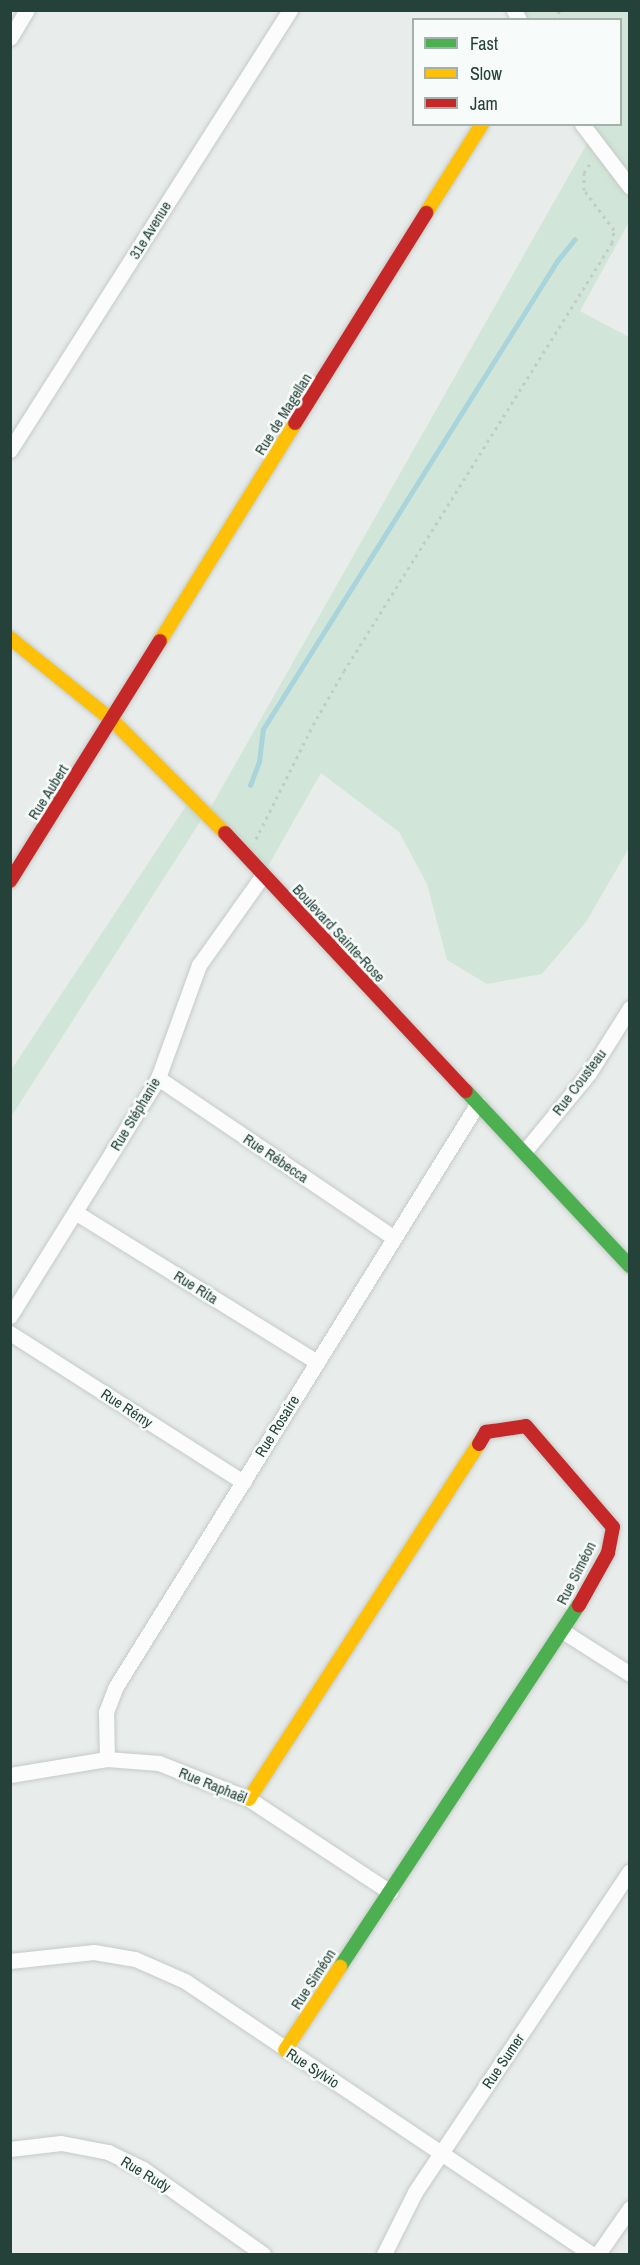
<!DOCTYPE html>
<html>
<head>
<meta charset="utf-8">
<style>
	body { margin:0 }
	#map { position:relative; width:640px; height:2265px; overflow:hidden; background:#e8edeb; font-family:"Archivo Narrow",sans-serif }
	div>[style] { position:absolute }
	.green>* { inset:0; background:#d1e6d8 }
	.stream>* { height:5px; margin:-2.5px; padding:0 2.5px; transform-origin:2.5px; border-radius:2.5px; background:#a9d4db }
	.path>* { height:3px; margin-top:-1.5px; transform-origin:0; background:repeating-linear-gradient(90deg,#c3ccca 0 3px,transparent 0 7.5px) }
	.roads { filter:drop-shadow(0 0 2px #c5cac8) drop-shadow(0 0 2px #c5cac8) }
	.street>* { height:15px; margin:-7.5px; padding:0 7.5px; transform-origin:7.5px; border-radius:7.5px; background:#fcfcfc }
	.fast>* { height:14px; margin:-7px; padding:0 7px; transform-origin:7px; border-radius:7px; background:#4caf50 }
	.slow>* { height:14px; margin:-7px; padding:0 7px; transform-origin:7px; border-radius:7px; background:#ffc107 }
	.jam>* { height:14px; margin:-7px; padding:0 7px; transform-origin:7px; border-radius:7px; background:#c62828 }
	span { translate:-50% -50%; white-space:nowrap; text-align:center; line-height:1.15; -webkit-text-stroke:5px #f7fbf9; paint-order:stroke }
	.street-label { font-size:15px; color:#24423a }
	.frame { position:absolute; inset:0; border:12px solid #24423a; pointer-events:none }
	.legend { position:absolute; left:412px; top:18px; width:210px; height:108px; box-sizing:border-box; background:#f7fbf9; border:2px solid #a3b1ad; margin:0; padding:8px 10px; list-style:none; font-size:18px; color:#24423a }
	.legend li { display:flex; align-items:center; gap:12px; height:30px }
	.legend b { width:30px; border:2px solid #a3b1ad }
</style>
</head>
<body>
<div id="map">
	<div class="green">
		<i style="clip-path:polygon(519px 11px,629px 11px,629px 222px,580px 311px,629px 337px,629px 848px,586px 922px,542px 974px,487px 984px,447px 960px,427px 884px,399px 832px,321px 773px,263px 875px,207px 814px,593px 133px,588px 125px,620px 124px,620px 20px,524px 19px)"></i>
		<i style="clip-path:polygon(190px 800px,205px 814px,11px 1117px,11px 1070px)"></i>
	</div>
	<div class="stream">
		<i style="left:250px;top:785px;width:26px;rotate:-69deg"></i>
		<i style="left:259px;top:761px;width:32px;rotate:-83deg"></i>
		<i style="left:263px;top:729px;width:553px;rotate:-57.86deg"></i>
		<i style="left:557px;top:261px;width:28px;rotate:-51deg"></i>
	</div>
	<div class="path">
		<i style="left:554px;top:20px;width:12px;rotate:-59deg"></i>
		<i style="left:256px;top:839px;width:127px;rotate:-63.4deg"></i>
		<i style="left:313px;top:725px;width:62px;rotate:-60.1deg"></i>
		<i style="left:344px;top:671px;width:505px;rotate:-57.95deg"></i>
		<i style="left:612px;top:243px;width:13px;rotate:-81deg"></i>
		<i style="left:614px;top:230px;width:50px;rotate:-126.9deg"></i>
		<i style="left:584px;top:190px;width:17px;rotate:-90deg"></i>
		<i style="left:584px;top:173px;width:13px;rotate:-58deg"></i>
	</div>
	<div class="roads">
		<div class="street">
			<i style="left:514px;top:10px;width:11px;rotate:63deg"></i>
			<i style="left:10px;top:38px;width:33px;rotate:-59deg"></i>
			<i style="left:582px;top:124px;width:79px;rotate:52.7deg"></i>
			<i style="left:10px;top:450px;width:522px;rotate:-57.53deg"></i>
			<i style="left:158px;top:1078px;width:285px;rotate:34.1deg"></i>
			<i style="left:524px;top:1152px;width:102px;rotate:-50.6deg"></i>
			<i style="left:589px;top:1073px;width:77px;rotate:-57.8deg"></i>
			<i style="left:75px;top:1212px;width:285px;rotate:31.8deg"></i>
			<i style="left:10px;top:1316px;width:280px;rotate:-58.1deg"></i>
			<i style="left:158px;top:1078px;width:120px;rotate:-70.1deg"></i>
			<i style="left:199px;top:965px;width:110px;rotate:-54.6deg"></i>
			<i style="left:10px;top:1333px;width:277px;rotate:32.6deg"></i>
			<i style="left:564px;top:1632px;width:78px;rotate:32.5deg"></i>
			<i style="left:107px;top:1759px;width:47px;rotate:-91.2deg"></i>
			<i style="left:106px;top:1712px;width:26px;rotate:-69deg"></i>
			<i style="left:115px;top:1688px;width:688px;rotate:-58.18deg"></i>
			<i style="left:10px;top:1775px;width:98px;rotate:-9.4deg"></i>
			<i style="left:107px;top:1759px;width:52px;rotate:4.4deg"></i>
			<i style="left:159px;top:1763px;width:97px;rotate:21.8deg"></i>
			<i style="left:249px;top:1799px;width:169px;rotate:33.4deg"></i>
			<i style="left:10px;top:1961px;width:84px;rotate:-6.1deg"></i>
			<i style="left:94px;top:1952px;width:42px;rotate:9.7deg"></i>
			<i style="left:135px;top:1959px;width:55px;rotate:23.7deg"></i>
			<i style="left:185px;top:1981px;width:490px;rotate:33.9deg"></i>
			<i style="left:10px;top:2149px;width:51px;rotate:-6.7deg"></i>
			<i style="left:61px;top:2143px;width:48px;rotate:10.8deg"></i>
			<i style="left:108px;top:2152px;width:39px;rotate:26deg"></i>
			<i style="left:143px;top:2169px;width:147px;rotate:35.3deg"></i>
			<i style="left:384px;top:2254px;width:69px;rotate:-63.4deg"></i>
			<i style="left:415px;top:2192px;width:386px;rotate:-56.2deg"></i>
			<i style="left:598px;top:2254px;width:56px;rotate:-55.2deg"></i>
		</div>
		<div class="fast">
			<i style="left:466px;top:1091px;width:240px;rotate:46.9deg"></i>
			<i style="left:340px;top:1967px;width:434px;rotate:-56.6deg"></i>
		</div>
		<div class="slow">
			<i style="left:426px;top:213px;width:105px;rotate:-57.8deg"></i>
			<i style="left:10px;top:638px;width:132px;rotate:38.9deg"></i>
			<i style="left:113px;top:721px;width:158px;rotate:45deg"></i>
			<i style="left:160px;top:641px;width:256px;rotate:-58.2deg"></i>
			<i style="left:249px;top:1799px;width:423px;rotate:-57.1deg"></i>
			<i style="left:285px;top:2050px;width:100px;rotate:-56.5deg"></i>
		</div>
		<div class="jam">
			<i style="left:295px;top:423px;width:248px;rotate:-58deg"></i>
			<i style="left:225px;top:833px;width:353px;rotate:47deg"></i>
			<i style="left:10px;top:881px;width:283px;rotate:-58deg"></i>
			<i style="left:479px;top:1444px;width:14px;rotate:-60deg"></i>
			<i style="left:486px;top:1432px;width:40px;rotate:-8.5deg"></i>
			<i style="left:526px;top:1426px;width:133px;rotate:49.3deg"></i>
			<i style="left:613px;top:1527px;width:26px;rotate:101deg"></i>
			<i style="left:608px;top:1553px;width:60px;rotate:119.1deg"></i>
		</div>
	</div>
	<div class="street-label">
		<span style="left:150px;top:230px;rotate:-58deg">31e Avenue</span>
		<span style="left:283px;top:414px;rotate:-58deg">Rue de Magellan</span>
		<span style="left:48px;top:792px;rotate:-58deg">Rue Aubert</span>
		<span style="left:339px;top:933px;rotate:47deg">Boulevard Sainte-Rose</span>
		<span style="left:579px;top:1082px;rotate:-53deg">Rue Cousteau</span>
		<span style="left:135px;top:1114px;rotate:-59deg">Rue Stéphanie</span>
		<span style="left:276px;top:1158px;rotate:34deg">Rue Rébecca</span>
		<span style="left:196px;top:1287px;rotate:32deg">Rue Rita</span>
		<span style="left:127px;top:1408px;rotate:33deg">Rue Rémy</span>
		<span style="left:277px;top:1426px;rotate:-58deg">Rue Rosaire</span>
		<span style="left:576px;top:1573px;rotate:-63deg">Rue Siméon</span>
		<span style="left:213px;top:1785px;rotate:22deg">Rue Raphaël</span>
		<span style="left:313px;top:1979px;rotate:-57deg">Rue Siméon</span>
		<span style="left:503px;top:2061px;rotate:-56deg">Rue Sumer</span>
		<span style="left:313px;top:2068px;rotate:33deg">Rue Sylvio</span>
		<span style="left:146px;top:2174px;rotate:31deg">Rue Rudy</span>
	</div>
	<div class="frame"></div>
	<ul class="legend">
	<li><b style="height:8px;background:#4caf50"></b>Fast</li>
	<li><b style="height:8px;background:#ffc107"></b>Slow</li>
	<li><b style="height:8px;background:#c62828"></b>Jam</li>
	</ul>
</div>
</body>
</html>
